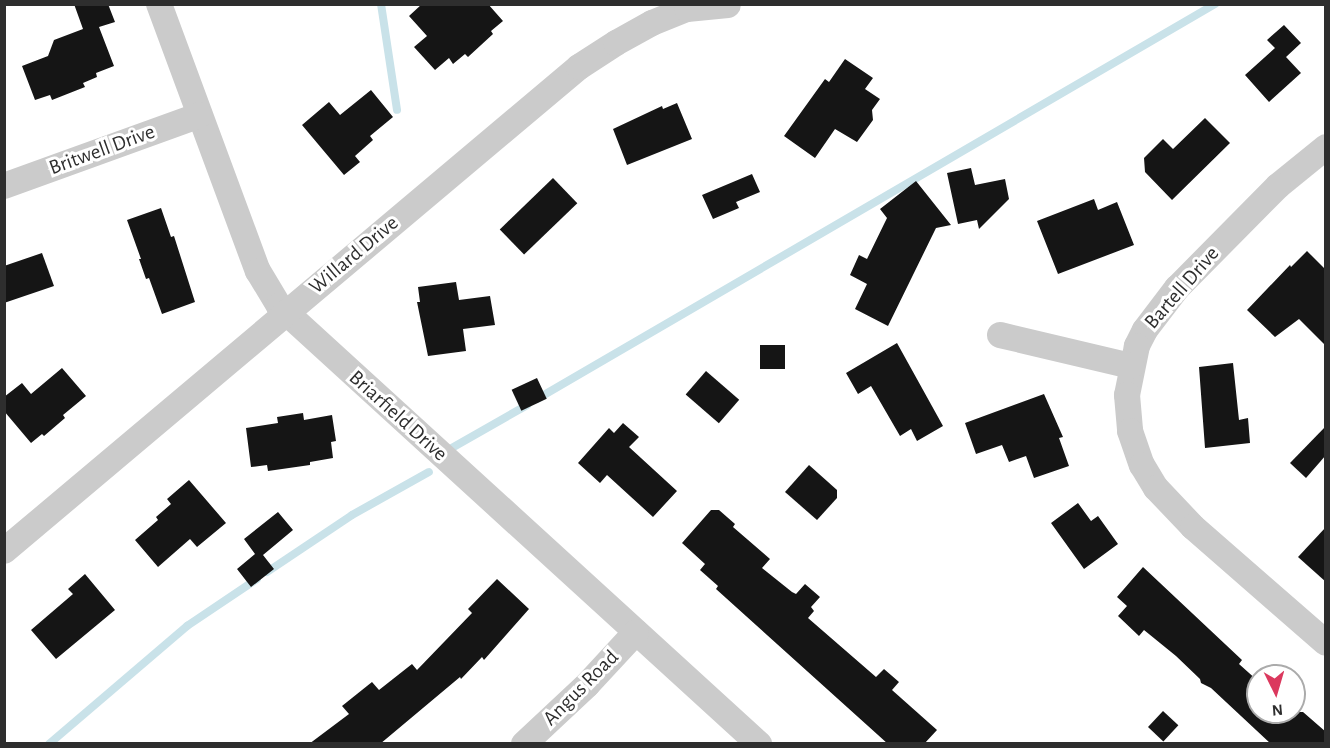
<!DOCTYPE html>
<html>
<head>
<meta charset="utf-8">
<style>
	body { margin:0 }
	#map { position:relative; width:1330px; height:748px; overflow:hidden; background:#fff; font-family:"Alegreya Sans",sans-serif }
	div>[style] { position:absolute }
	.stream>* { height:8px; margin:-4px; padding:0 4px; transform-origin:4px; border-radius:4px; background:#c9e2e9 }
	.building>* { inset:0; background:#151515; transform-origin:0 0 }
	.minor>* { height:26px; margin:-13px; padding:0 13px; transform-origin:13px; border-radius:13px; background:#cbcbcb }
	span { translate:-50% -50%; white-space:nowrap; text-align:center; line-height:1.15; -webkit-text-stroke:6px #fff; paint-order:stroke }
	.street-label { font-size:21px; color:#2e2e2e }
	.frame { position:absolute; inset:0; border:6px solid #2e2e2e; pointer-events:none }
	.north { position:absolute; left:1246px; top:664px; width:60px; height:60px; box-sizing:border-box; background:#fff; border:2px solid #ababab; border-radius:50%; rotate:175deg; font-size:16px; font-weight:700; line-height:24px; text-align:center; color:#2e2e2e }
	.north::after { content:''; display:block; margin:auto; width:21px; height:27px; background:#db395e; clip-path:polygon(50% 0,100% 100%,50% 72%,0 100%) }
</style>
</head>
<body>
<div id="map">
	<div class="stream">
		<i style="left:381px;top:4px;width:107px;rotate:81.4deg"></i>
		<i style="left:537px;top:399px;width:785px;rotate:-30.22deg"></i>
		<i style="left:450px;top:449px;width:89px;rotate:-29.7deg"></i>
		<i style="left:267px;top:572px;width:102px;rotate:-33.8deg"></i>
		<i style="left:352px;top:515px;width:88px;rotate:-29.2deg"></i>
		<i style="left:49px;top:744px;width:182px;rotate:-40.5deg"></i>
		<i style="left:187px;top:626px;width:84px;rotate:-33.9deg"></i>
	</div>
	<div class="building">
		<i style="clip-path:polygon(74px 4px,108px 4px,115px 22px,99px 27px,114px 66px,96px 73px,97px 77px,83px 83px,85px 87px,52px 100px,50px 95px,35px 100px,22px 66px,48px 56px,54px 40px,83px 29px)"></i>
		<i style="clip-path:polygon(422px 4px,488px 4px,503px 21px,491px 31px,493px 34px,468px 57px,465px 54px,453px 64px,449px 58px,435px 70px,414px 47px,427px 36px,409px 16px)"></i>
		<i style="clip-path:polygon(1284px 25px,1301px 43px,1286px 57px,1301px 73px,1269px 102px,1245px 75px,1275px 48px,1267px 40px)"></i>
		<i style="clip-path:polygon(845px 59px,873px 78px,865px 89px,880px 99px,872px 110px,873px 120px,857px 142px,835px 129px,815px 158px,784px 136px,825px 79px,829px 82px)"></i>
		<i style="clip-path:polygon(371px 90px,393px 117px,370px 136px,373px 140px,355px 156px,360px 162px,344px 175px,302px 125px,329px 102px,340px 115px)"></i>
		<i style="clip-path:polygon(677px 103px,692px 139px,627px 165px,613px 129px,662px 106px,663px 109px)"></i>
		<i style="clip-path:polygon(1205px 118px,1230px 143px,1172px 200px,1145px 172px,1144px 158px,1163px 139px,1173px 149px)"></i>
		<i style="clip-path:polygon(971px 168px,975px 185px,1005px 179px,1009px 199px,979px 229px,977px 220px,958px 224px,947px 173px)"></i>
		<i style="clip-path:polygon(752px 174px,760px 192px,736px 202px,739px 208px,713px 219px,702px 195px)"></i>
		<i style="left:553px;top:178px;width:35px;height:74px;rotate:46deg"></i>
		<i style="clip-path:polygon(916px 181px,951px 225px,936px 228px,888px 326px,855px 309px,867px 284px,850px 275px,859px 255px,867px 259px,887px 218px,880px 209px)"></i>
		<i style="clip-path:polygon(1094px 199px,1098px 210px,1117px 202px,1134px 245px,1058px 274px,1037px 221px)"></i>
		<i style="clip-path:polygon(161px 208px,171px 237px,174px 236px,195px 302px,162px 314px,149px 278px,146px 279px,139px 259px,141px 259px,127px 220px)"></i>
		<i style="clip-path:polygon(1307px 251px,1326px 270px,1326px 346px,1299px 319px,1275px 337px,1247px 310px,1290px 265px,1291px 267px)"></i>
		<i style="clip-path:polygon(42px 253px,54px 286px,4px 303px,4px 266px)"></i>
		<i style="clip-path:polygon(456px 282px,459px 300px,490px 296px,495px 325px,463px 329px,466px 351px,428px 356px,417px 302px,420px 302px,418px 287px)"></i>
		<i style="clip-path:polygon(897px 343px,943px 426px,917px 441px,911px 429px,900px 436px,871px 386px,858px 394px,846px 373px)"></i>
		<i style="left:760px;top:345px;width:25px;height:24px"></i>
		<i style="clip-path:polygon(1233px 363px,1239px 420px,1248px 418px,1250px 443px,1205px 448px,1199px 367px)"></i>
		<i style="clip-path:polygon(62px 368px,86px 396px,63px 415px,65px 418px,44px 436px,42px 434px,31px 443px,4px 411px,4px 397px,22px 383px,31px 394px)"></i>
		<i style="left:706px;top:371px;width:44px;height:31px;rotate:41deg"></i>
		<i style="left:537px;top:378px;width:23px;height:28px;rotate:65deg"></i>
		<i style="clip-path:polygon(1044px 394px,1063px 437px,1059px 438px,1069px 466px,1034px 478px,1026px 456px,1009px 462px,1002px 445px,976px 454px,965px 423px)"></i>
		<i style="clip-path:polygon(303px 413px,304px 420px,332px 415px,336px 441px,331px 442px,333px 458px,310px 462px,310px 465px,268px 471px,267px 465px,251px 467px,246px 428px,278px 423px,277px 417px)"></i>
		<i style="clip-path:polygon(623px 423px,639px 437px,629px 447px,677px 491px,653px 517px,607px 475px,600px 483px,578px 463px,609px 428px,614px 433px)"></i>
		<i style="clip-path:polygon(1326px 426px,1326px 455px,1306px 478px,1290px 463px)"></i>
		<i style="clip-path:polygon(809px 465px,837px 490px,837px 498px,817px 520px,785px 492px)"></i>
		<i style="clip-path:polygon(189px 480px,226px 523px,197px 547px,190px 539px,158px 567px,135px 540px,158px 520px,156px 517px,171px 504px,167px 499px)"></i>
		<i style="clip-path:polygon(1078px 503px,1091px 521px,1098px 516px,1118px 544px,1084px 569px,1051px 523px)"></i>
		<i style="clip-path:polygon(711px 510px,719px 510px,735px 524px,733px 527px,770px 559px,762px 568px,792px 592px,796px 594px,805px 584px,820px 597px,811px 607px,814px 611px,808px 618px,876px 677px,884px 669px,899px 682px,892px 690px,937px 730px,924px 744px,888px 744px,716px 589px,718px 586px,700px 570px,705px 564px,682px 543px)"></i>
		<i style="clip-path:polygon(278px 512px,293px 530px,263px 555px,274px 569px,251px 587px,237px 569px,255px 554px,244px 539px)"></i>
		<i style="clip-path:polygon(1326px 527px,1326px 582px,1298px 557px)"></i>
		<i style="clip-path:polygon(1143px 567px,1242px 660px,1239px 664px,1258px 681px,1258px 712px,1303px 712px,1326px 732px,1326px 744px,1271px 744px,1211px 688px,1201px 683px,1200px 679px,1176px 656px,1144px 630px,1139px 636px,1118px 616px,1127px 606px,1117px 597px)"></i>
		<i style="clip-path:polygon(85px 574px,115px 610px,56px 659px,31px 630px,73px 594px,68px 589px)"></i>
		<i style="clip-path:polygon(497px 579px,529px 609px,484px 660px,482px 657px,461px 679px,460px 677px,380px 744px,309px 744px,349px 714px,342px 706px,372px 682px,379px 690px,412px 664px,417px 670px,472px 613px,468px 609px)"></i>
		<i style="left:1163px;top:711px;width:21px;height:22px;rotate:43deg"></i>
	</div>
	<div class="minor">
		<i style="left:159px;top:4px;width:285px;rotate:69.7deg"></i>
		<i style="left:258px;top:271px;width:41px;rotate:59deg"></i>
		<i style="left:279px;top:306px;width:650px;rotate:42.38deg"></i>
		<i style="left:1326px;top:147px;width:62px;rotate:140.9deg"></i>
		<i style="left:1278px;top:186px;width:144px;rotate:134.7deg"></i>
		<i style="left:1177px;top:288px;width:53px;rotate:127.3deg"></i>
		<i style="left:1145px;top:330px;width:18px;rotate:117deg"></i>
		<i style="left:1137px;top:346px;width:50px;rotate:101.5deg"></i>
		<i style="left:1127px;top:395px;width:36px;rotate:85deg"></i>
		<i style="left:1130px;top:431px;width:36px;rotate:71deg"></i>
		<i style="left:1142px;top:465px;width:27px;rotate:59deg"></i>
		<i style="left:1156px;top:488px;width:54px;rotate:46.5deg"></i>
		<i style="left:1193px;top:527px;width:176px;rotate:41.1deg"></i>
		<i style="left:4px;top:186px;width:208px;rotate:-19.9deg"></i>
		<i style="left:1000px;top:335px;width:135px;rotate:13.3deg"></i>
		<i style="left:4px;top:551px;width:752px;rotate:-40.09deg"></i>
		<i style="left:579px;top:67px;width:44px;rotate:-33deg"></i>
		<i style="left:616px;top:43px;width:41px;rotate:-29.1deg"></i>
		<i style="left:652px;top:23px;width:38px;rotate:-22deg"></i>
		<i style="left:687px;top:9px;width:41px;rotate:-5.6deg"></i>
		<i style="left:524px;top:744px;width:86px;rotate:-43.1deg"></i>
		<i style="left:587px;top:685px;width:72px;rotate:-47.2deg"></i>
	</div>
	<div class="street-label">
		<span style="left:102px;top:150px;rotate:-20deg">Britwell Drive</span>
		<span style="left:354px;top:255px;rotate:-40deg">Willard Drive</span>
		<span style="left:1182px;top:288px;rotate:-49deg">Bartell Drive</span>
		<span style="left:398px;top:416px;rotate:42deg">Briarfield Drive</span>
		<span style="left:581px;top:688px;rotate:-45deg">Angus Road</span>
	</div>
	<div class="frame"></div>
	<div class="north">N</div>
</div>
</body>
</html>
